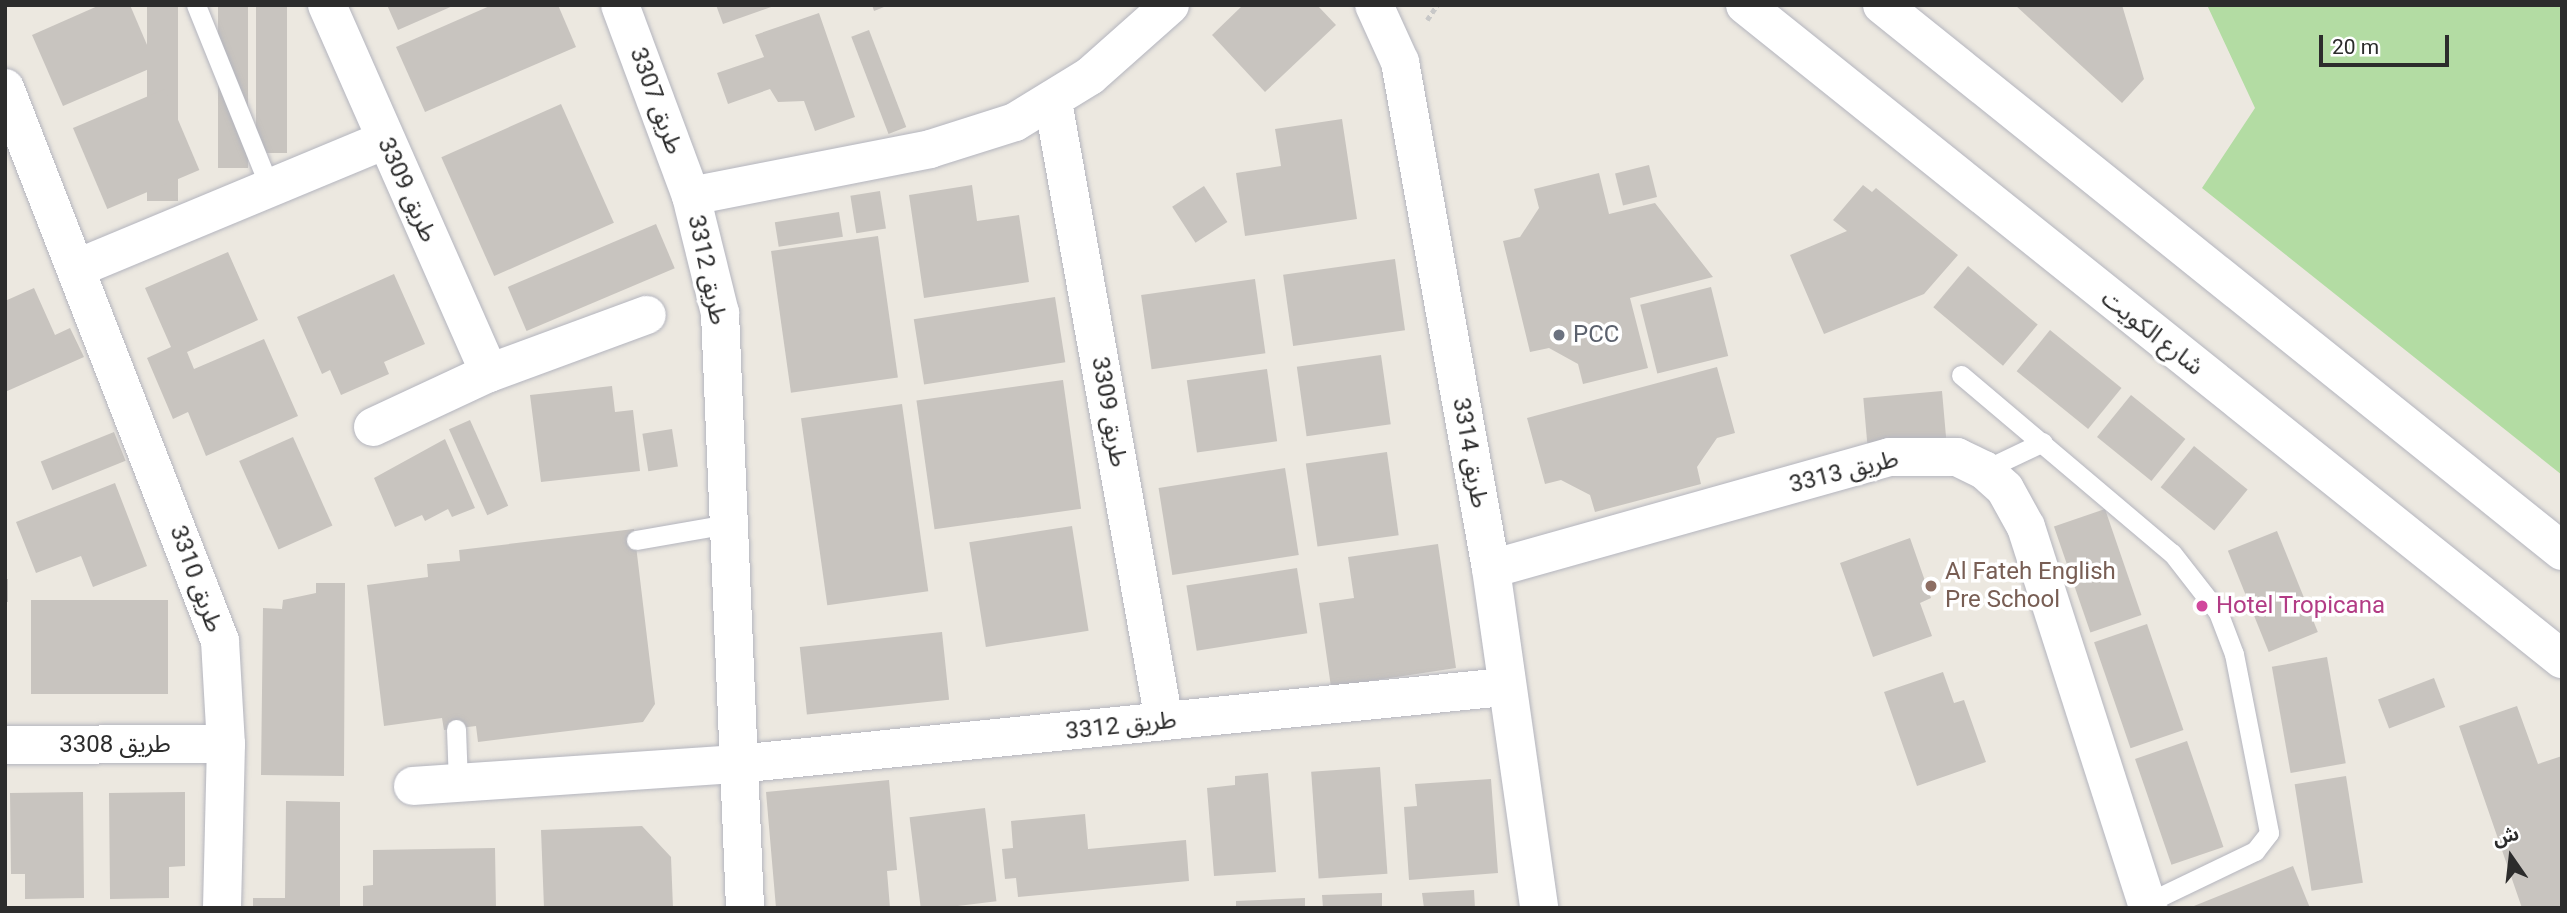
<!DOCTYPE html>
<html>
<head>
<meta charset="utf-8">
<style>
	body { margin:0 }
	#map { position:relative; width:2567px; height:913px; overflow:hidden; background:#ece8e0; font-family:Roboto,"Noto Sans Arabic",sans-serif }
	div>[style] { position:absolute }
	.green>* { inset:0; background:#b3dca3 }
	.building>* { inset:0; background:#c8c4bf; transform-origin:0 0 }
	.path>* { height:4.5px; margin-top:-2.25px; transform-origin:0; background:repeating-linear-gradient(90deg,#c8c8c8 0 5px,transparent 0 8.5px) }
	.roads { filter:drop-shadow(0 0 2px #b4b5be) drop-shadow(0 0 2px #b4b5be) }
	.service>* { height:19px; margin:-9.5px; padding:0 9.5px; transform-origin:9.5px; border-radius:9.5px; background:#fff }
	.minor>* { height:38px; margin:-19px; padding:0 19px; transform-origin:19px; border-radius:19px; background:#fff }
	.secondary>* { height:38px; margin:-19px; padding:0 19px; transform-origin:19px; border-radius:19px; background:#fff }
	.dots>* { width:19px; height:19px; translate:-50% -50%; box-sizing:border-box; border:4px solid #fff; border-radius:50% }
	span { translate:-50% -50%; white-space:nowrap; text-align:center; line-height:1.15; -webkit-text-stroke:7px #fff; paint-order:stroke }
	.street-label { font-size:24px; color:#2c2c2c }
	.worship-label { font-size:24px; color:#5b616d }
	.left { translate:0 -50%; text-align:left }
	.education-label { font-size:24px; color:#785e54 }
	.hotel-label { font-size:24px; color:#b23c85 }
	.frame { position:absolute; inset:0; border:7px solid #2c2c2c; pointer-events:none }
	.north { position:absolute; left:2476px; top:822px; width:70px; height:70px; -webkit-text-stroke:5px #fff; paint-order:stroke; rotate:346deg; font-size:19px; font-weight:700; line-height:28px; text-align:center; color:#2c2c2c }
	.north::after { content:''; display:block; margin:auto; width:24px; height:32px; background:#2c2c2c; clip-path:polygon(50% 0,100% 100%,50% 72%,0 100%) }
	.scale { position:absolute; left:2319px; top:35px; width:130px; height:32px; box-sizing:border-box; border:4px solid #2c2c2c; border-top:0; padding-left:9px; font-size:21px; line-height:24px; white-space:nowrap; color:#2c2c2c; -webkit-text-stroke:5px #fff; paint-order:stroke }
</style>
</head>
<body>
<div id="map">
	<div class="green">
		<i style="clip-path:polygon(2207px 5px,2562px 5px,2562px 475px,2202px 188px,2255px 108px)"></i>
	</div>
	<div class="building">
		<i style="clip-path:polygon(100px 5px,130px 5px,156px 66px,63px 106px,32px 35px)"></i>
		<i style="left:147px;top:5px;width:31px;height:196px"></i>
		<i style="left:218px;top:5px;width:30px;height:163px"></i>
		<i style="left:256px;top:5px;width:31px;height:148px"></i>
		<i style="clip-path:polygon(387px 5px,455px 5px,398px 30px)"></i>
		<i style="clip-path:polygon(492px 5px,558px 5px,576px 47px,425px 112px,396px 47px)"></i>
		<i style="clip-path:polygon(716px 5px,774px 5px,774px 6px,723px 24px)"></i>
		<i style="clip-path:polygon(872px 5px,889px 5px,874px 11px)"></i>
		<i style="clip-path:polygon(1243px 5px,1317px 5px,1336px 25px,1265px 92px,1212px 35px)"></i>
		<i style="clip-path:polygon(2015px 5px,2122px 5px,2144px 79px,2122px 103px)"></i>
		<i style="clip-path:polygon(819px 13px,855px 117px,815px 131px,804px 101px,778px 102px,770px 89px,728px 104px,717px 73px,764px 57px,755px 35px)"></i>
		<i style="left:869px;top:30px;width:104px;height:19px;rotate:69deg"></i>
		<i style="left:165px;top:89px;width:88px;height:100px;rotate:67deg"></i>
		<i style="left:561px;top:104px;width:130px;height:131px;rotate:66deg"></i>
		<i style="clip-path:polygon(1342px 119px,1357px 219px,1245px 236px,1236px 173px,1281px 166px,1275px 129px)"></i>
		<i style="left:1649px;top:165px;width:33px;height:35px;rotate:76deg"></i>
		<i style="clip-path:polygon(1599px 173px,1609px 214px,1655px 203px,1713px 277px,1630px 298px,1648px 368px,1583px 384px,1578px 364px,1549px 348px,1530px 352px,1503px 241px,1520px 237px,1539px 208px,1534px 189px)"></i>
		<i style="clip-path:polygon(972px 185px,977px 221px,1019px 215px,1029px 282px,924px 298px,909px 195px)"></i>
		<i style="clip-path:polygon(1863px 185px,1872px 192px,1876px 188px,1958px 255px,1924px 294px,1824px 334px,1790px 255px,1847px 231px,1833px 220px)"></i>
		<i style="left:1204px;top:186px;width:43px;height:38px;rotate:57deg"></i>
		<i style="left:880px;top:191px;width:38px;height:30px;rotate:81deg"></i>
		<i style="left:839px;top:212px;width:25px;height:65px;rotate:81deg"></i>
		<i style="left:656px;top:224px;width:48px;height:161px;rotate:67deg"></i>
		<i style="left:878px;top:236px;width:143px;height:108px;rotate:82deg"></i>
		<i style="clip-path:polygon(228px 252px,258px 320px,187px 352px,194px 369px,264px 339px,298px 416px,206px 456px,188px 412px,173px 419px,147px 358px,171px 347px,145px 288px)"></i>
		<i style="left:1395px;top:259px;width:72px;height:113px;rotate:82deg"></i>
		<i style="left:1968px;top:266px;width:91px;height:54px;rotate:40deg"></i>
		<i style="clip-path:polygon(394px 274px,425px 344px,384px 362px,389px 374px,341px 395px,330px 370px,322px 374px,297px 317px)"></i>
		<i style="left:1255px;top:279px;width:75px;height:115px;rotate:82deg"></i>
		<i style="left:1711px;top:287px;width:71px;height:73px;rotate:76deg"></i>
		<i style="clip-path:polygon(34px 288px,55px 335px,70px 328px,84px 357px,5px 392px,5px 301px)"></i>
		<i style="left:1055px;top:297px;width:66px;height:143px;rotate:81deg"></i>
		<i style="left:2050px;top:330px;width:92px;height:53px;rotate:39deg"></i>
		<i style="left:1381px;top:355px;width:70px;height:85px;rotate:82deg"></i>
		<i style="clip-path:polygon(1717px 367px,1735px 433px,1717px 438px,1697px 467px,1701px 484px,1595px 512px,1590px 495px,1561px 480px,1545px 484px,1527px 418px)"></i>
		<i style="left:1267px;top:369px;width:73px;height:81px;rotate:82deg"></i>
		<i style="left:1063px;top:380px;width:130px;height:148px;rotate:82deg"></i>
		<i style="clip-path:polygon(612px 386px,615px 412px,633px 410px,640px 471px,541px 482px,530px 395px)"></i>
		<i style="left:1942px;top:391px;width:47px;height:79px;rotate:85deg"></i>
		<i style="left:2131px;top:395px;width:70px;height:54px;rotate:39deg"></i>
		<i style="left:902px;top:404px;width:189px;height:102px;rotate:82deg"></i>
		<i style="left:470px;top:420px;width:94px;height:23px;rotate:66deg"></i>
		<i style="left:672px;top:429px;width:38px;height:30px;rotate:81deg"></i>
		<i style="left:114px;top:432px;width:31px;height:79px;rotate:68deg"></i>
		<i style="left:293px;top:437px;width:97px;height:59px;rotate:66deg"></i>
		<i style="clip-path:polygon(445px 439px,475px 508px,452px 517px,448px 509px,425px 521px,422px 515px,395px 527px,374px 478px)"></i>
		<i style="left:2194px;top:446px;width:69px;height:53px;rotate:39deg"></i>
		<i style="left:1387px;top:452px;width:84px;height:82px;rotate:82deg"></i>
		<i style="left:1285px;top:468px;width:88px;height:128px;rotate:81deg"></i>
		<i style="clip-path:polygon(115px 483px,147px 566px,93px 587px,81px 556px,36px 573px,16px 522px)"></i>
		<i style="left:2105px;top:509px;width:112px;height:54px;rotate:71deg"></i>
		<i style="left:1072px;top:526px;width:106px;height:104px;rotate:81deg"></i>
		<i style="clip-path:polygon(634px 529px,655px 704px,643px 722px,478px 742px,476px 726px,444px 730px,442px 718px,384px 726px,367px 585px,428px 577px,427px 564px,460px 561px,459px 550px)"></i>
		<i style="left:2277px;top:531px;width:109px;height:53px;rotate:68deg"></i>
		<i style="clip-path:polygon(1910px 538px,1931px 598px,1920px 603px,1932px 636px,1873px 657px,1840px 563px)"></i>
		<i style="clip-path:polygon(1438px 544px,1456px 668px,1331px 687px,1319px 603px,1354px 598px,1348px 557px)"></i>
		<i style="left:1297px;top:568px;width:66px;height:112px;rotate:81deg"></i>
		<i style="left:5px;top:579px;width:3px;height:23px"></i>
		<i style="clip-path:polygon(316px 583px,345px 583px,344px 776px,261px 775px,263px 608px,282px 609px,283px 600px,316px 593px)"></i>
		<i style="left:31px;top:600px;width:137px;height:94px"></i>
		<i style="left:2147px;top:624px;width:112px;height:56px;rotate:71deg"></i>
		<i style="left:942px;top:632px;width:68px;height:143px;rotate:84deg"></i>
		<i style="left:2327px;top:657px;width:108px;height:56px;rotate:80deg"></i>
		<i style="clip-path:polygon(1943px 672px,1954px 703px,1964px 700px,1986px 762px,1917px 786px,1884px 692px)"></i>
		<i style="left:2434px;top:678px;width:31px;height:60px;rotate:69deg"></i>
		<i style="clip-path:polygon(2517px 706px,2538px 764px,2562px 756px,2562px 908px,2522px 908px,2459px 726px)"></i>
		<i style="left:2187px;top:741px;width:112px;height:55px;rotate:71deg"></i>
		<i style="left:1380px;top:767px;width:107px;height:69px;rotate:86deg"></i>
		<i style="clip-path:polygon(1268px 773px,1276px 872px,1214px 876px,1207px 788px,1235px 785px,1235px 776px)"></i>
		<i style="left:2346px;top:776px;width:108px;height:52px;rotate:81deg"></i>
		<i style="clip-path:polygon(1491px 779px,1498px 873px,1409px 880px,1404px 807px,1417px 806px,1415px 784px)"></i>
		<i style="clip-path:polygon(889px 780px,897px 870px,887px 871px,890px 908px,776px 908px,766px 792px)"></i>
		<i style="clip-path:polygon(83px 792px,84px 898px,25px 899px,25px 874px,11px 874px,10px 793px)"></i>
		<i style="clip-path:polygon(185px 792px,185px 866px,169px 867px,169px 898px,110px 899px,109px 793px)"></i>
		<i style="clip-path:polygon(286px 801px,340px 802px,340px 908px,253px 908px,253px 898px,285px 898px)"></i>
		<i style="left:985px;top:808px;width:94px;height:76px;rotate:83deg"></i>
		<i style="clip-path:polygon(1085px 814px,1088px 849px,1186px 840px,1189px 881px,1018px 897px,1016px 878px,1005px 879px,1002px 849px,1013px 848px,1011px 821px)"></i>
		<i style="clip-path:polygon(642px 826px,671px 857px,673px 908px,544px 908px,541px 830px)"></i>
		<i style="clip-path:polygon(495px 848px,496px 908px,363px 908px,363px 886px,373px 885px,373px 850px)"></i>
		<i style="clip-path:polygon(2293px 866px,2310px 908px,2189px 908px)"></i>
		<i style="clip-path:polygon(1474px 890px,1475px 908px,1424px 908px,1422px 893px)"></i>
		<i style="clip-path:polygon(1382px 893px,1382px 908px,1323px 908px,1322px 895px)"></i>
		<i style="clip-path:polygon(1305px 898px,1305px 908px,1236px 908px,1236px 901px)"></i>
	</div>
	<div class="path">
		<i style="left:1427px;top:20px;width:18px;rotate:-56deg"></i>
	</div>
	<div class="roads">
		<div class="service">
			<i style="left:196px;top:5px;width:197px;rotate:68deg"></i>
			<i style="left:1961px;top:375px;width:276px;rotate:40.2deg"></i>
			<i style="left:2172px;top:553px;width:75px;rotate:52.1deg"></i>
			<i style="left:2218px;top:612px;width:45px;rotate:69.1deg"></i>
			<i style="left:2234px;top:654px;width:182px;rotate:78.9deg"></i>
			<i style="left:2269px;top:833px;width:23px;rotate:128deg"></i>
			<i style="left:2255px;top:851px;width:120px;rotate:154.3deg"></i>
			<i style="left:1984px;top:470px;width:65px;rotate:-25.4deg"></i>
			<i style="left:636px;top:540px;width:93px;rotate:-9.9deg"></i>
			<i style="left:456px;top:729px;width:54px;rotate:87.9deg"></i>
		</div>
		<div class="minor">
			<i style="left:327px;top:5px;width:402px;rotate:66.2deg"></i>
			<i style="left:620px;top:5px;width:204px;rotate:69.6deg"></i>
			<i style="left:691px;top:196px;width:121px;rotate:76.1deg"></i>
			<i style="left:720px;top:313px;width:596px;rotate:87.59deg"></i>
			<i style="left:1374px;top:5px;width:63px;rotate:65.5deg"></i>
			<i style="left:1400px;top:62px;width:515px;rotate:79.82deg"></i>
			<i style="left:1491px;top:569px;width:342px;rotate:81.9deg"></i>
			<i style="left:5px;top:88px;width:593px;rotate:68.75deg"></i>
			<i style="left:220px;top:641px;width:103px;rotate:86.7deg"></i>
			<i style="left:226px;top:744px;width:164px;rotate:91.4deg"></i>
			<i style="left:1053px;top:102px;width:629px;rotate:79.83deg"></i>
			<i style="left:691px;top:196px;width:244px;rotate:-11.1deg"></i>
			<i style="left:930px;top:149px;width:89px;rotate:-17.6deg"></i>
			<i style="left:1015px;top:122px;width:88px;rotate:-31.5deg"></i>
			<i style="left:1090px;top:76px;width:107px;rotate:-41.6deg"></i>
			<i style="left:80px;top:267px;width:330px;rotate:-22.6deg"></i>
			<i style="left:373px;top:427px;width:128px;rotate:-25deg"></i>
			<i style="left:489px;top:373px;width:168px;rotate:-20.2deg"></i>
			<i style="left:1491px;top:569px;width:414px;rotate:-15.7deg"></i>
			<i style="left:1890px;top:457px;width:67px"></i>
			<i style="left:1957px;top:457px;width:30px;rotate:26deg"></i>
			<i style="left:1984px;top:470px;width:28px;rotate:42deg"></i>
			<i style="left:2005px;top:489px;width:43px;rotate:61.1deg"></i>
			<i style="left:2026px;top:527px;width:400px;rotate:72.2deg"></i>
			<i style="left:5px;top:745px;width:221px;rotate:-0.3deg"></i>
			<i style="left:413px;top:786px;width:325px;rotate:-3.9deg"></i>
			<i style="left:737px;top:764px;width:772px;rotate:-5.73deg"></i>
		</div>
		<div class="secondary">
			<i style="left:1745px;top:5px;width:1047px;rotate:38.68deg"></i>
			<i style="left:1882px;top:5px;width:872px;rotate:38.76deg"></i>
		</div>
	</div>
	<div class="dots">
		<i style="left:1559px;top:335px;background:#6b7280"></i>
		<i style="left:1931px;top:586px;background:#8d6e63"></i>
		<i style="left:2202px;top:606px;background:#d1479c"></i>
	</div>
	<div class="street-label">
		<span style="left:656px;top:101px;rotate:70deg">طريق 3307</span>
		<span style="left:407px;top:190px;rotate:66deg">طريق 3309</span>
		<span style="left:707px;top:270px;rotate:78deg">طريق 3312</span>
		<span style="left:2152px;top:333px;rotate:38deg">شارع الكويت</span>
		<span style="left:1109px;top:412px;rotate:80deg">طريق 3309</span>
		<span style="left:1470px;top:453px;rotate:80deg">طريق 3314</span>
		<span style="left:1844px;top:472px;rotate:-14deg">طريق 3313</span>
		<span style="left:196px;top:579px;rotate:70deg">طريق 3310</span>
		<span style="left:1121px;top:726px;rotate:-6deg">طريق 3312</span>
		<span style="left:115px;top:745px">طريق 3308</span>
	</div>
	<div class="worship-label">
		<span class="left" style="left:1573px;top:335px">PCC</span>
	</div>
	<div class="education-label">
		<span class="left" style="left:1945px;top:586px">Al Fateh English<br>Pre School</span>
	</div>
	<div class="hotel-label">
		<span class="left" style="left:2216px;top:606px">Hotel Tropicana</span>
	</div>
	<div class="frame"></div>
	<div class="north">ش</div>
	<div class="scale">20 m</div>
</div>
</body>
</html>
